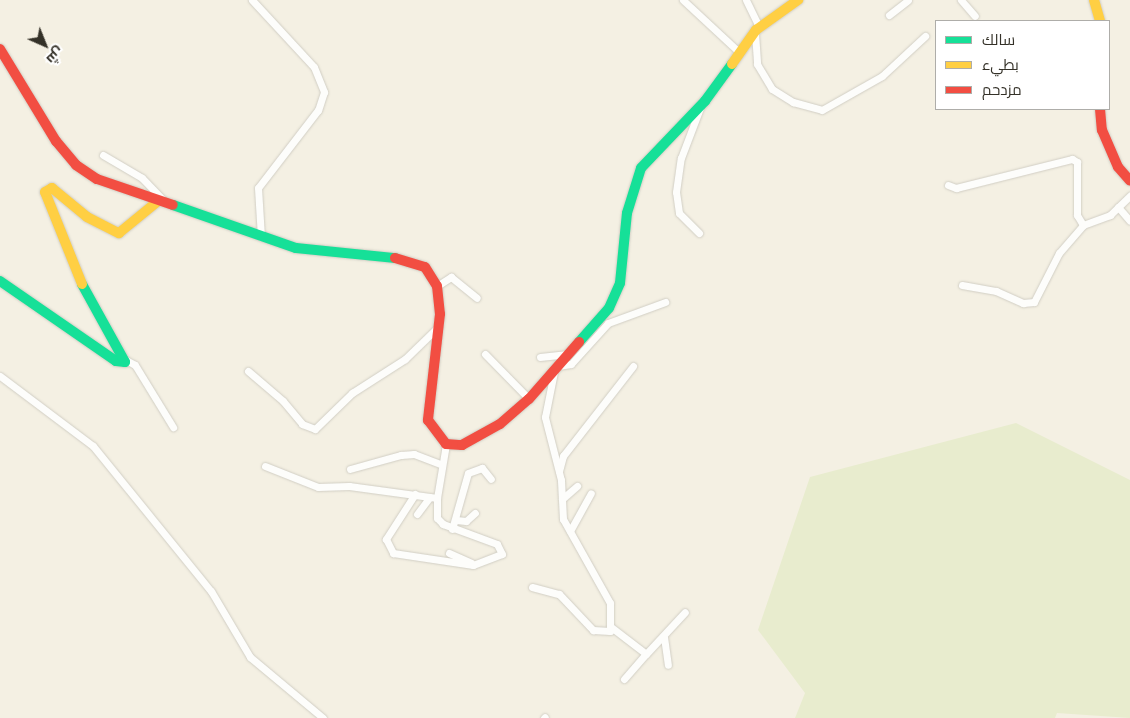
<!DOCTYPE html>
<html>
<head>
<meta charset="utf-8">
<style>
	body { margin:0 }
	#map { position:relative; width:1130px; height:718px; overflow:hidden; background:#f4f0e3; font-family:"Open Sans",Cairo,sans-serif }
	div>[style] { position:absolute }
	.green>* { inset:0; background:#e8ecce }
	.roads { filter:drop-shadow(0 0 1px #d1cec4) drop-shadow(0 0 1px #d1cec4) }
	.street>* { height:7px; margin:-3.5px; padding:0 3.5px; transform-origin:3.5px; border-radius:3.5px; background:#fdfdfb }
	.fast>* { height:10px; margin:-5px; padding:0 5px; transform-origin:5px; border-radius:5px; background:#16e098 }
	.slow>* { height:10px; margin:-5px; padding:0 5px; transform-origin:5px; border-radius:5px; background:#ffcf43 }
	.jam>* { height:10px; margin:-5px; padding:0 5px; transform-origin:5px; border-radius:5px; background:#f24e42 }
	span { translate:-50% -50%; white-space:nowrap; text-align:center; line-height:1.15; -webkit-text-stroke:5px #fff; paint-order:stroke }
	.legend { position:absolute; left:935px; top:20px; width:175px; height:90px; box-sizing:border-box; background:#fff; border:1px solid #aeada9; margin:0; padding:6px 9px; list-style:none; font-size:15px; color:#343128 }
	.legend li { display:flex; align-items:center; gap:10px; height:25px }
	.legend b { width:25px; border:1px solid #aeada9 }
	.north { position:absolute; left:20px; top:20px; width:50px; height:50px; -webkit-text-stroke:4px #fff; paint-order:stroke; rotate:136deg; font-size:14px; font-weight:700; line-height:20px; text-align:center; color:#343128 }
	.north::after { content:''; display:block; margin:auto; width:18px; height:22px; background:#343128; clip-path:polygon(50% 0,100% 100%,50% 72%,0 100%) }
</style>
</head>
<body>
<div id="map">
	<div class="green">
		<i style="clip-path:polygon(1016px 423px,1130px 480px,1130px 718px,1057px 713px,1055px 718px,795px 718px,805px 693px,758px 630px,810px 477px)"></i>
	</div>
	<div class="roads">
		<div class="street">
			<i style="left:252px;top:0;width:91px;rotate:47.2deg"></i>
			<i style="left:314px;top:67px;width:27px;rotate:68deg"></i>
			<i style="left:324px;top:92px;width:19px;rotate:108deg"></i>
			<i style="left:318px;top:110px;width:98px;rotate:127.6deg"></i>
			<i style="left:258px;top:188px;width:49px;rotate:86.5deg"></i>
			<i style="left:683px;top:0;width:76px;rotate:42.9deg"></i>
			<i style="left:746px;top:0;width:30px;rotate:64deg"></i>
			<i style="left:961px;top:0;width:21px;rotate:49deg"></i>
			<i style="left:889px;top:15px;width:24px;rotate:-38deg"></i>
			<i style="left:755px;top:33px;width:31px;rotate:86deg"></i>
			<i style="left:757px;top:64px;width:29px;rotate:59deg"></i>
			<i style="left:772px;top:89px;width:25px;rotate:32deg"></i>
			<i style="left:793px;top:102px;width:30px;rotate:15deg"></i>
			<i style="left:822px;top:110px;width:69px;rotate:-29.5deg"></i>
			<i style="left:882px;top:76px;width:59px;rotate:-42.9deg"></i>
			<i style="left:103px;top:155px;width:45px;rotate:30.5deg"></i>
			<i style="left:142px;top:178px;width:36px;rotate:46deg"></i>
			<i style="left:948px;top:185px;width:9px;rotate:21deg"></i>
			<i style="left:956px;top:188px;width:120px;rotate:-14deg"></i>
			<i style="left:1072px;top:159px;width:6px;rotate:31deg"></i>
			<i style="left:1077px;top:162px;width:53px;rotate:90deg"></i>
			<i style="left:1077px;top:215px;width:12px;rotate:59deg"></i>
			<i style="left:1118px;top:207px;width:18px;rotate:49deg"></i>
			<i style="left:699px;top:233px;width:28px;rotate:-135deg"></i>
			<i style="left:679px;top:213px;width:21px;rotate:-98deg"></i>
			<i style="left:676px;top:192px;width:34px;rotate:-82deg"></i>
			<i style="left:681px;top:158px;width:53px;rotate:-69.2deg"></i>
			<i style="left:962px;top:285px;width:35px;rotate:10deg"></i>
			<i style="left:996px;top:291px;width:30px;rotate:24deg"></i>
			<i style="left:1023px;top:303px;width:11px;rotate:-5deg"></i>
			<i style="left:1034px;top:302px;width:55px;rotate:-63deg"></i>
			<i style="left:1059px;top:253px;width:37px;rotate:-49deg"></i>
			<i style="left:1083px;top:225px;width:29px;rotate:-20deg"></i>
			<i style="left:1110px;top:215px;width:28px;rotate:-44deg"></i>
			<i style="left:437px;top:286px;width:17px;rotate:-33deg"></i>
			<i style="left:451px;top:277px;width:33px;rotate:39deg"></i>
			<i style="left:485px;top:354px;width:63px;rotate:45.6deg"></i>
			<i style="left:540px;top:357px;width:28px;rotate:-6deg"></i>
			<i style="left:126px;top:360px;width:10px;rotate:29deg"></i>
			<i style="left:135px;top:365px;width:73px;rotate:58.5deg"></i>
			<i style="left:558px;top:366px;width:13px;rotate:-9deg"></i>
			<i style="left:571px;top:364px;width:55px;rotate:-47.9deg"></i>
			<i style="left:608px;top:323px;width:61px;rotate:-20.2deg"></i>
			<i style="left:248px;top:371px;width:46px;rotate:40.6deg"></i>
			<i style="left:283px;top:401px;width:30px;rotate:50deg"></i>
			<i style="left:302px;top:424px;width:14px;rotate:21deg"></i>
			<i style="left:315px;top:429px;width:52px;rotate:-44.2deg"></i>
			<i style="left:352px;top:393px;width:63px;rotate:-32.7deg"></i>
			<i style="left:405px;top:359px;width:46px;rotate:-44.1deg"></i>
			<i style="left:0;top:376px;width:116px;rotate:37deg"></i>
			<i style="left:93px;top:446px;width:187px;rotate:50.9deg"></i>
			<i style="left:211px;top:591px;width:77px;rotate:59.4deg"></i>
			<i style="left:250px;top:657px;width:95px;rotate:39.9deg"></i>
			<i style="left:265px;top:466px;width:57px;rotate:21.6deg"></i>
			<i style="left:318px;top:487px;width:31px;rotate:-2deg"></i>
			<i style="left:349px;top:486px;width:89px;rotate:7.8deg"></i>
			<i style="left:437px;top:498px;width:55px;rotate:-80.5deg"></i>
			<i style="left:350px;top:469px;width:53px;rotate:-15.4deg"></i>
			<i style="left:401px;top:455px;width:13px;rotate:-4deg"></i>
			<i style="left:414px;top:454px;width:28px;rotate:21deg"></i>
			<i style="left:559px;top:471px;width:16px;rotate:-75deg"></i>
			<i style="left:563px;top:456px;width:114px;rotate:-52.1deg"></i>
			<i style="left:415px;top:494px;width:54px;rotate:122.8deg"></i>
			<i style="left:386px;top:539px;width:16px;rotate:63deg"></i>
			<i style="left:393px;top:553px;width:81px;rotate:8.5deg"></i>
			<i style="left:473px;top:565px;width:31px;rotate:-21deg"></i>
			<i style="left:502px;top:554px;width:11px;rotate:-117deg"></i>
			<i style="left:497px;top:544px;width:58px;rotate:-159.7deg"></i>
			<i style="left:443px;top:524px;width:8px;rotate:-135deg"></i>
			<i style="left:437px;top:518px;width:20px;rotate:-90deg"></i>
			<i style="left:562px;top:499px;width:20px;rotate:-41deg"></i>
			<i style="left:417px;top:514px;width:21px;rotate:-53deg"></i>
			<i style="left:456px;top:520px;width:10px;rotate:6deg"></i>
			<i style="left:466px;top:521px;width:12px;rotate:-42deg"></i>
			<i style="left:452px;top:529px;width:58px;rotate:-74.1deg"></i>
			<i style="left:468px;top:473px;width:15px;rotate:-20deg"></i>
			<i style="left:482px;top:468px;width:14px;rotate:51deg"></i>
			<i style="left:570px;top:531px;width:43px;rotate:-61.1deg"></i>
			<i style="left:449px;top:553px;width:24px;rotate:24deg"></i>
			<i style="left:532px;top:587px;width:28px;rotate:15deg"></i>
			<i style="left:559px;top:594px;width:50px;rotate:46.6deg"></i>
			<i style="left:593px;top:630px;width:17px;rotate:3deg"></i>
			<i style="left:610px;top:631px;width:28px;rotate:-90deg"></i>
			<i style="left:610px;top:603px;width:96px;rotate:-119.2deg"></i>
			<i style="left:563px;top:519px;width:39px;rotate:-93deg"></i>
			<i style="left:561px;top:480px;width:65px;rotate:-104.3deg"></i>
			<i style="left:545px;top:417px;width:46px;rotate:-78.7deg"></i>
			<i style="left:611px;top:627px;width:44px;rotate:37.6deg"></i>
			<i style="left:646px;top:654px;width:57px;rotate:-47.1deg"></i>
			<i style="left:664px;top:637px;width:28px;rotate:82deg"></i>
			<i style="left:624px;top:679px;width:33px;rotate:-49deg"></i>
			<i style="left:544px;top:718px;width:1px;rotate:-45deg"></i>
		</div>
		<div class="fast">
			<i style="left:173px;top:205px;width:130px;rotate:19.3deg"></i>
			<i style="left:296px;top:248px;width:100px;rotate:5.8deg"></i>
			<i style="left:0;top:281px;width:141px;rotate:34.6deg"></i>
			<i style="left:116px;top:361px;width:9px;rotate:6deg"></i>
			<i style="left:125px;top:362px;width:89px;rotate:-118.9deg"></i>
			<i style="left:579px;top:342px;width:45px;rotate:-48.6deg"></i>
			<i style="left:609px;top:308px;width:27px;rotate:-66deg"></i>
			<i style="left:620px;top:283px;width:70px;rotate:-84.3deg"></i>
			<i style="left:627px;top:213px;width:47px;rotate:-72.7deg"></i>
			<i style="left:641px;top:168px;width:93px;rotate:-46.3deg"></i>
			<i style="left:705px;top:101px;width:46px;rotate:-53.9deg"></i>
		</div>
		<div class="slow">
			<i style="left:1094px;top:0;width:22px;rotate:74deg"></i>
			<i style="left:732px;top:64px;width:42px;rotate:-54.8deg"></i>
			<i style="left:756px;top:30px;width:52px;rotate:-35.5deg"></i>
			<i style="left:82px;top:284px;width:99px;rotate:-111.9deg"></i>
			<i style="left:45px;top:192px;width:8px;rotate:-30deg"></i>
			<i style="left:52px;top:188px;width:45px;rotate:39.6deg"></i>
			<i style="left:87px;top:217px;width:36px;rotate:27deg"></i>
			<i style="left:119px;top:233px;width:50px;rotate:-39.4deg"></i>
		</div>
		<div class="jam">
			<i style="left:0;top:49px;width:108px;rotate:58.7deg"></i>
			<i style="left:56px;top:141px;width:31px;rotate:50deg"></i>
			<i style="left:76px;top:165px;width:25px;rotate:34deg"></i>
			<i style="left:97px;top:179px;width:80px;rotate:18.9deg"></i>
			<i style="left:1100px;top:109px;width:21px;rotate:85deg"></i>
			<i style="left:1102px;top:130px;width:40px;rotate:66.6deg"></i>
			<i style="left:1118px;top:167px;width:18px;rotate:49deg"></i>
			<i style="left:395px;top:258px;width:31px;rotate:17deg"></i>
			<i style="left:425px;top:267px;width:22px;rotate:58deg"></i>
			<i style="left:437px;top:286px;width:28px;rotate:84deg"></i>
			<i style="left:440px;top:314px;width:107px;rotate:96.5deg"></i>
			<i style="left:428px;top:420px;width:30px;rotate:53deg"></i>
			<i style="left:446px;top:444px;width:16px;rotate:4deg"></i>
			<i style="left:462px;top:445px;width:43px;rotate:-28.9deg"></i>
			<i style="left:500px;top:424px;width:38px;rotate:-41deg"></i>
			<i style="left:529px;top:399px;width:76px;rotate:-48.7deg"></i>
		</div>
	</div>
	<ul class="legend">
	<li><b style="height:6px;background:#16e098"></b>سالك</li>
	<li><b style="height:6px;background:#ffcf43"></b>بطيء</li>
	<li><b style="height:6px;background:#f24e42"></b>مزدحم</li>
	</ul>
	<div class="north">ش</div>
</div>
</body>
</html>
